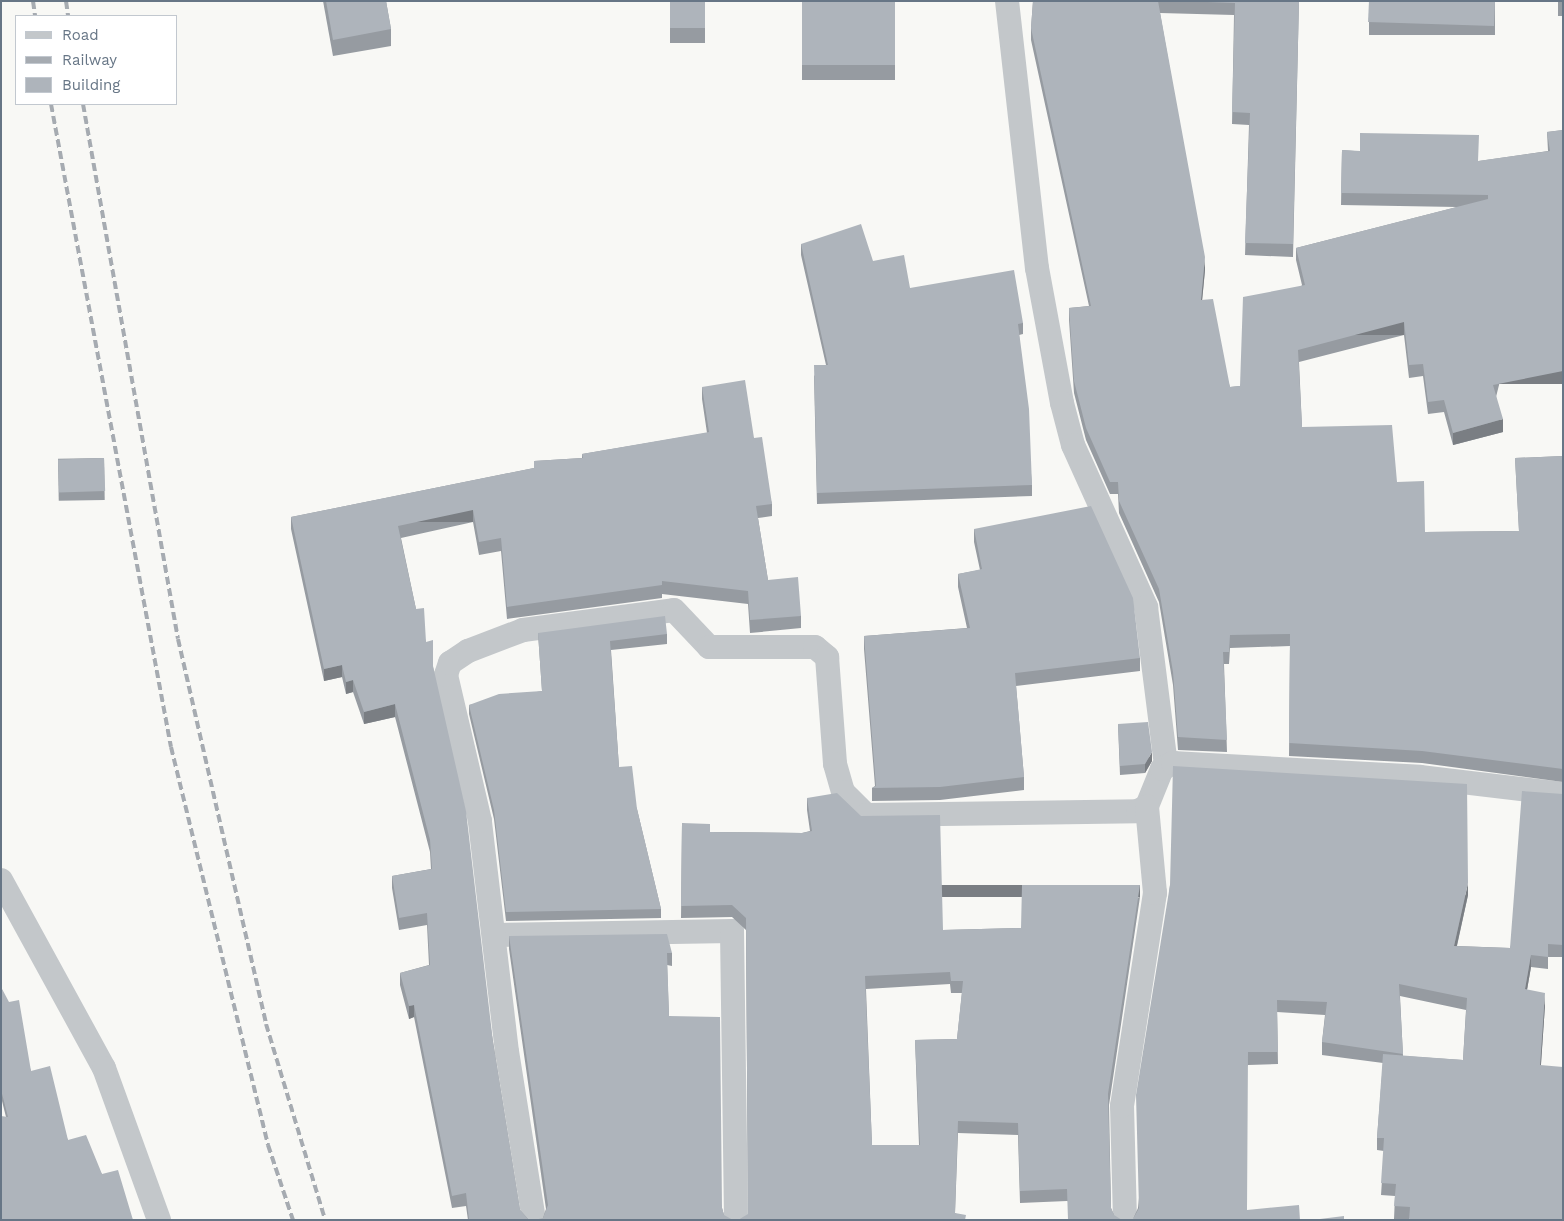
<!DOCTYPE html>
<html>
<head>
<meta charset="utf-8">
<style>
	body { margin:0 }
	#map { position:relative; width:1564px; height:1221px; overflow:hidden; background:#f8f8f5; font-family:"Work Sans",sans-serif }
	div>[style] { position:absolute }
	.minor>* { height:24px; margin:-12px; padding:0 12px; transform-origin:12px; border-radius:12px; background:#c3c7ca }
	.rail>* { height:4px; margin-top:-2px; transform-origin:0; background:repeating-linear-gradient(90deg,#a6abb1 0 8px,transparent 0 12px) }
	.wall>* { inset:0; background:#969ba1; transform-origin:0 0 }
	.shaded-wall>* { inset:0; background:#7a7e83; transform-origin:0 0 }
	.building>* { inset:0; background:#aeb4bb; transform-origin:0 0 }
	span { translate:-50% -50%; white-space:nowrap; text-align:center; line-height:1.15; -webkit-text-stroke:5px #fff; paint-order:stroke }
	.frame { position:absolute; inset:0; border:2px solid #677686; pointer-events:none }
	.legend { position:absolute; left:15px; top:15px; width:162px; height:90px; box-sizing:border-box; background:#fff; border:1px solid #c2c8cf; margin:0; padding:6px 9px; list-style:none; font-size:15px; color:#677686 }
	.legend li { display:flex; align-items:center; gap:10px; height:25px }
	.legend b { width:25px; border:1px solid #c2c8cf }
</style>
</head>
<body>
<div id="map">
	<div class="minor">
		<i style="left:1007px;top:1px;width:269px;rotate:83.6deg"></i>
		<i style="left:1037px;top:268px;width:137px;rotate:79.5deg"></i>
		<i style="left:1062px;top:403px;width:43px;rotate:75.3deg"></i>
		<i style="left:1073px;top:445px;width:178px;rotate:65.7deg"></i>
		<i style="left:1146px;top:607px;width:159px;rotate:82.8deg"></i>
		<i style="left:1px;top:880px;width:214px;rotate:61.3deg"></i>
		<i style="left:104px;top:1068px;width:162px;rotate:70.1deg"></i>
		<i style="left:496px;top:935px;width:236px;rotate:-1deg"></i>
		<i style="left:732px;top:931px;width:289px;rotate:89.2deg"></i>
		<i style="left:534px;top:1220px;width:170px;rotate:-99.1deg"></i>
		<i style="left:507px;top:1052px;width:233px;rotate:-96.7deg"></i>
		<i style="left:480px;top:821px;width:150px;rotate:-103.1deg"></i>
		<i style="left:446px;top:675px;width:13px;rotate:-72deg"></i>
		<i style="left:450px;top:663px;width:22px;rotate:-34deg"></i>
		<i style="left:468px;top:651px;width:59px;rotate:-20.9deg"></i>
		<i style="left:523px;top:630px;width:152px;rotate:-7.5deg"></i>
		<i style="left:674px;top:610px;width:51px;rotate:46.6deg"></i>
		<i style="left:709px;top:647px;width:106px"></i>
		<i style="left:815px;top:647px;width:16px;rotate:40deg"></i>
		<i style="left:827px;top:657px;width:107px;rotate:85.7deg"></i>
		<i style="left:835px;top:764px;width:29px;rotate:74deg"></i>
		<i style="left:843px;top:792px;width:33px;rotate:45deg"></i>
		<i style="left:866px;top:815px;width:272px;rotate:-0.8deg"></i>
		<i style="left:1138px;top:811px;width:10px;rotate:-29deg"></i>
		<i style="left:1147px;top:806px;width:40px;rotate:-68deg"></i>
		<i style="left:1162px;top:769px;width:13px;rotate:-29deg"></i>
		<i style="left:1173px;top:763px;width:247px;rotate:3.2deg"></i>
		<i style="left:1420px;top:777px;width:144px;rotate:6.8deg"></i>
		<i style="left:1125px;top:1220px;width:114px;rotate:-91.5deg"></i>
		<i style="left:1122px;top:1106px;width:216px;rotate:-81.2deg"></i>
		<i style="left:1155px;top:893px;width:87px;rotate:-95.3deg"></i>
	</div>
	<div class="rail">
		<i style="left:33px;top:1px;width:15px;rotate:82deg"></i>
		<i style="left:66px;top:1px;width:15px;rotate:82deg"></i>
		<i style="left:51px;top:104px;width:654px;rotate:79.43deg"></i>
		<i style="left:171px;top:747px;width:410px;rotate:76.3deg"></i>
		<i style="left:268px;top:1145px;width:79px;rotate:71.6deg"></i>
		<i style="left:83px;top:104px;width:543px;rotate:79.93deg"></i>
		<i style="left:178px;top:639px;width:395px;rotate:77.1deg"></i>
		<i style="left:266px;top:1024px;width:205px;rotate:73.2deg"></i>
	</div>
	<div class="wall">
		<i style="clip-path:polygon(323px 1px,386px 1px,391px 29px,391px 46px,333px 56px)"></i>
		<i style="left:670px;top:1px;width:35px;height:42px"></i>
		<i style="left:802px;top:1px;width:93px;height:79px"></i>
		<i style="clip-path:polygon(1033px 1px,1299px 1px,1293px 257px,1245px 255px,1249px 125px,1232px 124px,1234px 15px,1160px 13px,1205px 270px,1202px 300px,1230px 387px,1240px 386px,1302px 285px,1296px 260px,1296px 248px,1457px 207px,1341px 205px,1342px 150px,1479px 161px,1548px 151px,1547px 132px,1563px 130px,1496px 397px,1503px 432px,1453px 445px,1444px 412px,1428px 414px,1423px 376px,1409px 378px,1404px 335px,1299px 362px,1302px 427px,1397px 482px,1425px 532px,1519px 531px,1515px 458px,1563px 456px,1563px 782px,1422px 763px,1289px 756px,1290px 646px,1230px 648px,1229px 664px,1224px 664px,1227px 752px,1178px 750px,1173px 685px,1159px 602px,1119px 513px,1118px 494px,1110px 494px,1086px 440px,1074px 393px,1069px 320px,1069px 308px,1089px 306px,1031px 40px,1031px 28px)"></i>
		<i style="left:1369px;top:1px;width:126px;height:34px"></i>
		<i style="left:1558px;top:1px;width:5px;height:15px"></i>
		<i style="clip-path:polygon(801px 244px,873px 261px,910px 288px,1023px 323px,1023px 334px,1019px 335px,1032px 485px,1032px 496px,817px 504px,814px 376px,826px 365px,801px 255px)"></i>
		<i style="clip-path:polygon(702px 387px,754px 438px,772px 504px,772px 516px,758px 518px,768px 580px,801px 616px,801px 628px,750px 633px,748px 604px,662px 594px,662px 598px,507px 619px,501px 551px,479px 555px,473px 522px,401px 538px,416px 609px,426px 642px,433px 667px,520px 1210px,529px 1220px,468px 1220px,466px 1206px,452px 1208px,414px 1017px,409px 1019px,400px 985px,400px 973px,429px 965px,427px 925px,399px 930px,392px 888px,392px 876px,431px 869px,430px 852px,395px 717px,364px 724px,353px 692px,346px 694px,342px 677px,324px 681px,291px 529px,291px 517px,534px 468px,534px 461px,582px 458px,582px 454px,707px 433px,702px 399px)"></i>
		<i style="left:104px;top:458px;width:42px;height:46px;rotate:89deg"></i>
		<i style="clip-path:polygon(974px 529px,1140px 658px,1140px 671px,1016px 686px,1024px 777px,1024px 790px,940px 800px,872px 801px,872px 788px,875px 786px,864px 649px,864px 636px,967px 628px,958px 587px,958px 574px,980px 570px,974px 542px)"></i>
		<i style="clip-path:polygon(538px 633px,667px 634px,667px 644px,611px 650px,619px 767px,637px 809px,661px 909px,661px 918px,506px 921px,494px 819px,469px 714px,469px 705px,542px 691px)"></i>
		<i style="clip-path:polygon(1118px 724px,1152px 761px,1145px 773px,1120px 775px)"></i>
		<i style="clip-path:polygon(evenodd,1563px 794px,1563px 957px,1548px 957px,1548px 969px,1531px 967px,1527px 990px,1545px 1005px,1541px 1065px,1409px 1219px,1394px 1219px,1395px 1196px,1381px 1195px,1384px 1151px,1377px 1150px,1377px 1138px,1383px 1063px,1322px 1055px,1322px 1042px,1325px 1015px,1277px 1012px,1278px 1064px,1248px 1065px,1133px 1219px,1138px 1208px,1170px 885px,1468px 895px,1457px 946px,1510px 948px,1563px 794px,1400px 996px,1466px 1010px,1463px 1060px,1403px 1056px,1400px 996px)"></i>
		<i style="clip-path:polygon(evenodd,807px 798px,943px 930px,1021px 928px,1140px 897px,1109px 1105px,1111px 1208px,1114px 1215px,1067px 1201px,1020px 1203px,1018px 1135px,958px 1133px,955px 1213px,966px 1220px,748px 1214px,746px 930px,732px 917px,681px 918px,682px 823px,710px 832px,802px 833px,810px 831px,807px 810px,807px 798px,950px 984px,951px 993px,962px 993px,957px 1039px,915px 1040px,919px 1145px,872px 1145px,866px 989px,950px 984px)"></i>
		<i style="clip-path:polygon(509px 936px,672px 953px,672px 966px,667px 965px,669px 1016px,724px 1215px,543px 1218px,546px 1209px,509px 949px)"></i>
		<i style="clip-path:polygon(1px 987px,31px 1071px,68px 1140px,102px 1174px,133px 1220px,6px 1117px,1px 1097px)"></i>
	</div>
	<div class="shaded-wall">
		<i style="clip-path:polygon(1205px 257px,1205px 270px,1201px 312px,1201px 300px)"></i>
		<i style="left:1404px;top:322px;width:13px;height:110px;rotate:90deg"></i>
		<i style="left:1563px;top:371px;width:13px;height:71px;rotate:90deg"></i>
		<i style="clip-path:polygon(1503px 419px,1503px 432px,1453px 445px,1453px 433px)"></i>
		<i style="left:473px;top:510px;width:12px;height:77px;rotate:90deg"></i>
		<i style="clip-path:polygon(342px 665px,342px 677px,324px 681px,324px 669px)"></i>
		<i style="clip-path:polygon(353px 680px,353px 692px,346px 694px,346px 682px)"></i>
		<i style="clip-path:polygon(395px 704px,395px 717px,364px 724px,364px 712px)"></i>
		<i style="clip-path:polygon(1152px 752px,1152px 761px,1145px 773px,1145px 764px)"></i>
		<i style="clip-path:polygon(1468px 883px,1468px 895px,1454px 958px,1454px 946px)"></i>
		<i style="left:1140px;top:885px;width:12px;height:211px;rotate:90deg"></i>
		<i style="clip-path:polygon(1531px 955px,1531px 967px,1525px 1001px,1525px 989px)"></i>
		<i style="clip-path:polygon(1545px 993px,1545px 1005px,1540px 1077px,1540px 1065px)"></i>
		<i style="clip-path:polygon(414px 1005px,414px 1017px,409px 1019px,409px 1006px)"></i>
	</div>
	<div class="building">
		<i style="clip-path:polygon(326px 1px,386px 1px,391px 29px,333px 40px)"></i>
		<i style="left:670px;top:1px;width:35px;height:27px"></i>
		<i style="left:802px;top:1px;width:93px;height:64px"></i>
		<i style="clip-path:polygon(1033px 1px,1158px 1px,1205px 257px,1201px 300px,1213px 299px,1230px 387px,1240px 386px,1243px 297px,1305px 285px,1296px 248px,1488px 199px,1488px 195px,1341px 193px,1342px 150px,1360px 151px,1360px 133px,1479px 135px,1478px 161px,1550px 151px,1547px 132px,1563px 130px,1563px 371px,1493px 385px,1503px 419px,1453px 433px,1444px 400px,1428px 402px,1423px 364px,1409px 365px,1404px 322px,1298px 350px,1302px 427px,1392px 425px,1397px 482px,1424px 481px,1425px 532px,1519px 531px,1515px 458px,1563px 456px,1563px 769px,1422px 751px,1289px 743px,1290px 634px,1230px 635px,1229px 652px,1223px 652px,1227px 740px,1178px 737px,1173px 672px,1159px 589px,1119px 501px,1118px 482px,1110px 482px,1086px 428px,1074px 381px,1069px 308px,1091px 306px,1031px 28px)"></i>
		<i style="clip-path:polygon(1180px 1px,1299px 1px,1293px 244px,1245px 243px,1250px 113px,1232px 112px,1235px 3px)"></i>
		<i style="clip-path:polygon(1369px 1px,1495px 1px,1494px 26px,1368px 22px)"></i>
		<i style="clip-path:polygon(861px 224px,873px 261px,904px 255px,910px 288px,1014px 270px,1023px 323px,1018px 324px,1029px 409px,1032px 485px,817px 493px,814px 365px,828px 365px,801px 244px)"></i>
		<i style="clip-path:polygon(745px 380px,754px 438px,762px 437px,772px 504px,756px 506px,768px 580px,798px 577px,801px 616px,750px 620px,748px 591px,662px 581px,662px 585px,507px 607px,501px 538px,479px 542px,473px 510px,398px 526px,416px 609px,424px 608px,426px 642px,433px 640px,433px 666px,466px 811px,493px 1042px,520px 1210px,529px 1220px,469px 1220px,466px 1193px,452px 1196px,414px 1005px,409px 1006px,400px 973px,430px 965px,427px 913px,399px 918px,392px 876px,432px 869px,430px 840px,395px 704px,364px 712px,353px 680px,346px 682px,342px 665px,324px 669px,291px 517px,534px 468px,534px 461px,583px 458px,582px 454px,709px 432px,702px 387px)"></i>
		<i style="left:104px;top:458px;width:33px;height:46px;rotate:88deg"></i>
		<i style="clip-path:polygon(1091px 506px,1133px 598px,1140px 658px,1015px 673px,1024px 777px,940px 787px,872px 788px,876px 786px,864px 636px,970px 628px,958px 574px,982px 569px,974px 529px)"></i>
		<i style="clip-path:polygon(665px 616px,667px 634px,610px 641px,619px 767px,632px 766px,637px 809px,661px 909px,506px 912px,494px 810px,469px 705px,499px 694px,542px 691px,538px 633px)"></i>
		<i style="clip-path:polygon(1148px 722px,1152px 752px,1145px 764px,1120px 766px,1118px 724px)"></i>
		<i style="clip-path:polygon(1173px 766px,1467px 784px,1468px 883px,1454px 946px,1510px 948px,1522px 791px,1563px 794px,1563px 945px,1548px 944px,1548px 957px,1531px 955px,1525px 989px,1545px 993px,1540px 1065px,1563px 1067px,1563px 1220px,1409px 1220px,1410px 1207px,1394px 1206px,1396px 1184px,1381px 1183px,1384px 1138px,1377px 1138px,1383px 1054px,1463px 1060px,1467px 998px,1399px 984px,1403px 1054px,1322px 1042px,1327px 1002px,1277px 1000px,1278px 1052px,1248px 1052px,1247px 1210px,1299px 1205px,1300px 1220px,1130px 1220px,1133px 1219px,1139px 1208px,1136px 1095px,1170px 885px)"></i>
		<i style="clip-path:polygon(evenodd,837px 793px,861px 816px,940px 815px,943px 930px,1021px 928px,1022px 885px,1140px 885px,1108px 1094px,1111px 1208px,1114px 1215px,1122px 1220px,1068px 1220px,1067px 1189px,1020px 1191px,1018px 1123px,958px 1121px,955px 1213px,966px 1215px,965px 1220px,738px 1220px,748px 1214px,746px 918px,732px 905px,681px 906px,682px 823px,710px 824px,710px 832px,802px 833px,812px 831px,807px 798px,837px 793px,950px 972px,951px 981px,963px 981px,957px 1039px,915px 1040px,920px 1145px,872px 1145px,865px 976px,950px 972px)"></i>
		<i style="clip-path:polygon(667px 934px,672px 953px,667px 953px,669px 1016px,720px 1017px,722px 1208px,724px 1215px,733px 1220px,534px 1220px,543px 1218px,548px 1205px,509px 936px)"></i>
		<i style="clip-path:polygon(1px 987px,9px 1002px,19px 1000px,31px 1071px,50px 1066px,68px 1140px,86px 1135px,102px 1174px,118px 1170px,133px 1220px,1px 1220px,1px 1116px,8px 1117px,1px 1090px)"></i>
		<i style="clip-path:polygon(1344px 1216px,1344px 1220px,1312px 1220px)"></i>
	</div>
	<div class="frame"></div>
	<ul class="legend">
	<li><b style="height:6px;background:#c3c7ca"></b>Road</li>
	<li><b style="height:6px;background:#a6abb1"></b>Railway</li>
	<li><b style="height:14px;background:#aeb4bb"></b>Building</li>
	</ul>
</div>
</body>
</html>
